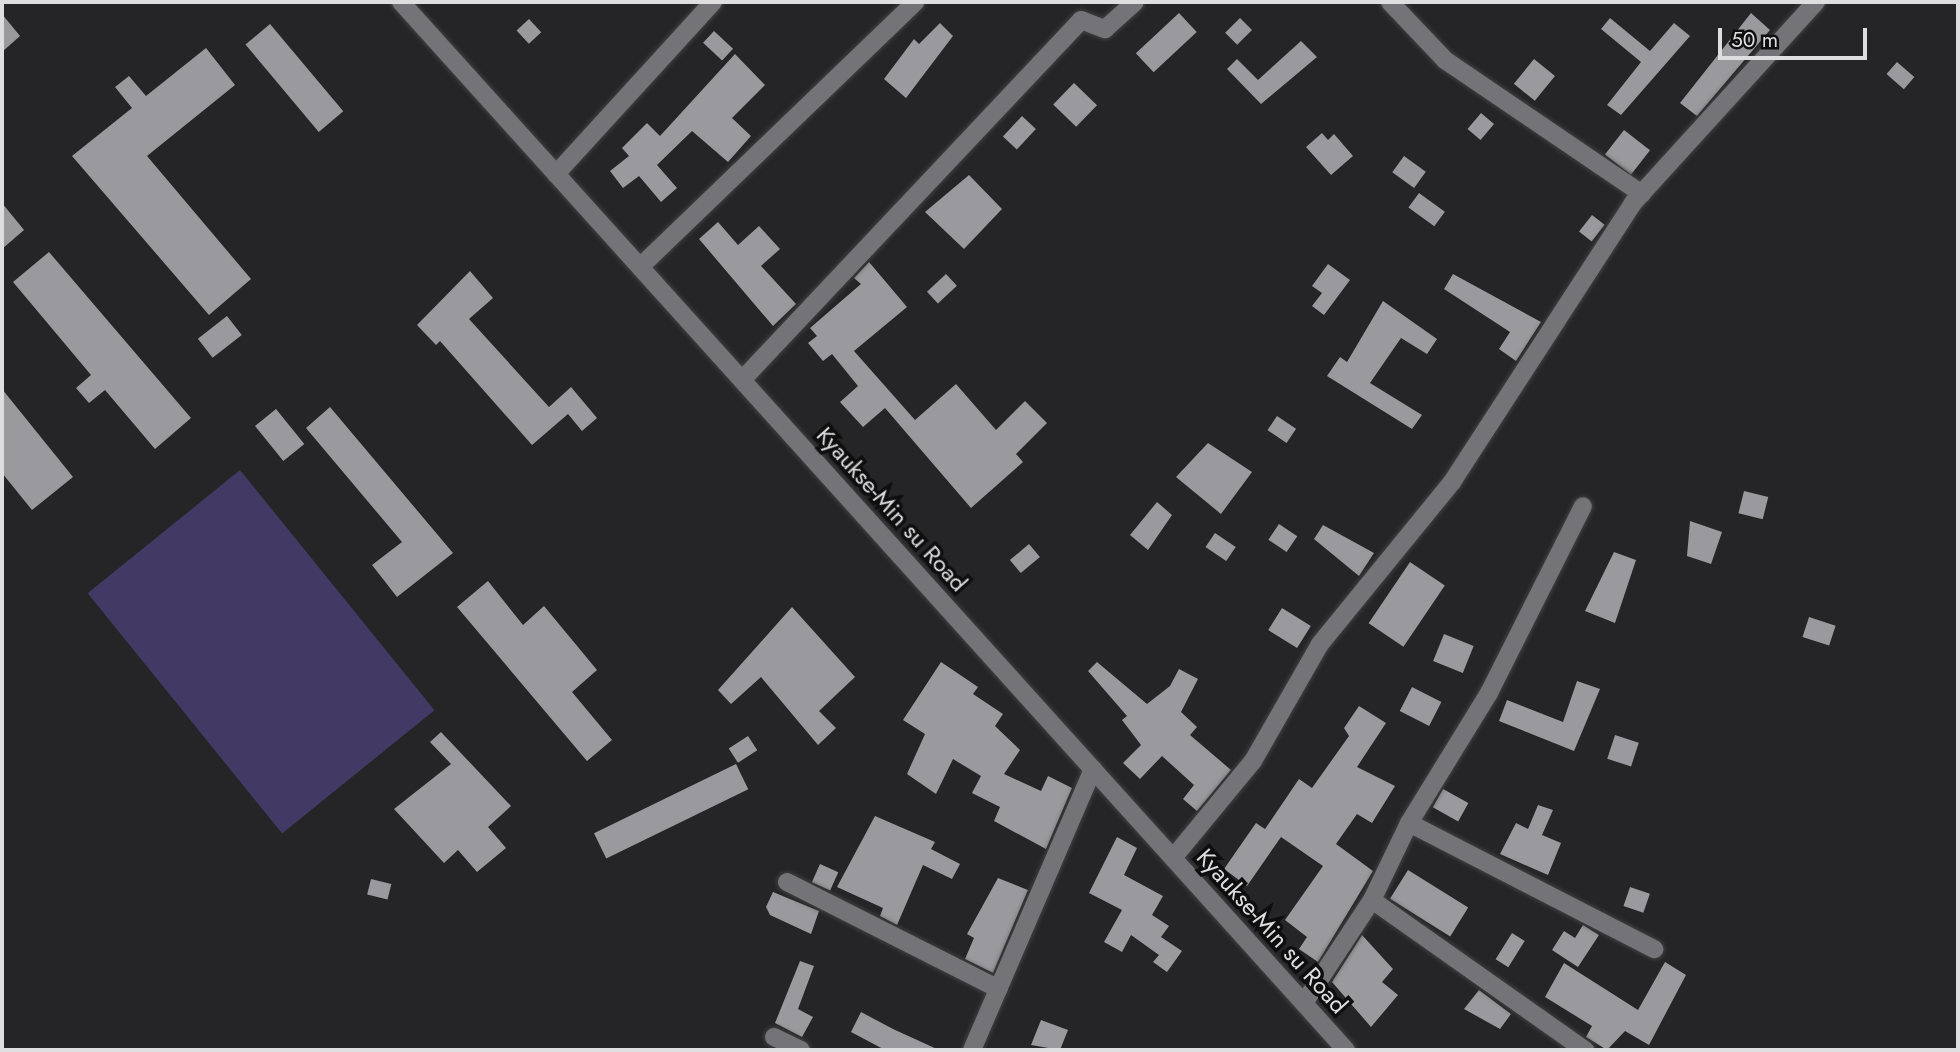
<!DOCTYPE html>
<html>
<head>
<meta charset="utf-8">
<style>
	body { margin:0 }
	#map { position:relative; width:1960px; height:1052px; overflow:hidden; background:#252527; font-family:Jost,sans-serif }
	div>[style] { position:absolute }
	.green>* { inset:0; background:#423a64; transform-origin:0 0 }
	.building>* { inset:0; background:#9a999d; transform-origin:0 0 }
	.roads { filter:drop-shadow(0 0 2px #404042) drop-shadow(0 0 2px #404042) }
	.minor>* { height:18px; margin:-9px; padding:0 9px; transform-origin:9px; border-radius:9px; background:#747377 }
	span { translate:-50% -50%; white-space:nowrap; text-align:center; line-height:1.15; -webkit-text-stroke:7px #0e0e0f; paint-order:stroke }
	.street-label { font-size:24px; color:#dedee0 }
	.frame { position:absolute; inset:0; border:4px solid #dedee0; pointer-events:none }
	.scale { position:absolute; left:1718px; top:28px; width:149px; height:32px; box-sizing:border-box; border:4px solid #dedee0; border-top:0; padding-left:9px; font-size:21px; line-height:24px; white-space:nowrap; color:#dedee0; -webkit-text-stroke:5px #0e0e0f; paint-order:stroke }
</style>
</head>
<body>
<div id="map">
	<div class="green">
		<i style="left:240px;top:470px;width:309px;height:196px;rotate:51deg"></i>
	</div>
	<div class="building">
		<i style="left:1179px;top:13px;width:26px;height:59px;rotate:47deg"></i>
		<i style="clip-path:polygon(1751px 13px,1770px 30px,1697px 116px,1680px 103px)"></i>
		<i style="clip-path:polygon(2px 14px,20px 36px,2px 52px)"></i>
		<i style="left:1240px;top:18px;width:17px;height:21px;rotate:45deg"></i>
		<i style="clip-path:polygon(1610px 18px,1650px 51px,1674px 23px,1690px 36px,1621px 115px,1607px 105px,1641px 62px,1601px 29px)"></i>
		<i style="left:529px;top:19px;width:18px;height:17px;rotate:47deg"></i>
		<i style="clip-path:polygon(940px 23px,953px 36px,906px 98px,884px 79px,914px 39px,919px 44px)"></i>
		<i style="left:270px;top:24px;width:114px;height:32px;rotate:50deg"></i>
		<i style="left:714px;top:31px;width:26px;height:16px;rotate:43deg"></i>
		<i style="clip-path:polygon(1301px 41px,1317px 57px,1261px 104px,1227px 69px,1237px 59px,1258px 80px)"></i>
		<i style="clip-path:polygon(206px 48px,235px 85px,147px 156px,251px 279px,209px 315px,72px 156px,132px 108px,115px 87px,129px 76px,146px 96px)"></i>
		<i style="clip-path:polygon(735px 54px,765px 85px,732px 118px,751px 136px,728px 162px,692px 131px,657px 165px,677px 188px,661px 202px,639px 176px,623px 188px,610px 171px,629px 156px,622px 148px,647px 123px,660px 136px)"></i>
		<i style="left:1534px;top:59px;width:27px;height:32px;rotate:39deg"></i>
		<i style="left:1897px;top:62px;width:23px;height:16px;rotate:41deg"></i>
		<i style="left:1074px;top:83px;width:32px;height:30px;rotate:44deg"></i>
		<i style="left:1481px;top:113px;width:17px;height:21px;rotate:40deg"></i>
		<i style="left:1022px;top:116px;width:19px;height:28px;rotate:43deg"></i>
		<i style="left:1624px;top:130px;width:33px;height:31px;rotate:38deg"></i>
		<i style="clip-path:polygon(1322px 133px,1328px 140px,1334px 134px,1353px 156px,1331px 175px,1306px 147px)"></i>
		<i style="left:1404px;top:156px;width:27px;height:20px;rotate:36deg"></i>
		<i style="clip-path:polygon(969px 175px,1002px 209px,964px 249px,925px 212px)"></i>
		<i style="left:1419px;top:193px;width:32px;height:18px;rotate:36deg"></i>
		<i style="clip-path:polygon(2px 203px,24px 230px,2px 249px)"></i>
		<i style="left:1592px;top:215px;width:16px;height:21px;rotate:38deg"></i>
		<i style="clip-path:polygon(718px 222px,738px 245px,759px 226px,780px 249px,761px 266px,796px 304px,773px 326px,699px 239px)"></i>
		<i style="clip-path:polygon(49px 252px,191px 418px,155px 449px,105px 390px,89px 403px,76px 388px,91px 375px,13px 282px)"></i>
		<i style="clip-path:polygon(869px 262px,907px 307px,854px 351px,915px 420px,956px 384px,996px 430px,1025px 401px,1047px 423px,1016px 454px,1023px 462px,971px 508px,885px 408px,863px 427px,840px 402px,858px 386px,832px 354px,823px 361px,808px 343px,817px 336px,810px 328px,861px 284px,854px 278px)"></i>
		<i style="clip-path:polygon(1328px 264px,1350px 280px,1324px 315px,1312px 306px,1322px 293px,1312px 286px)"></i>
		<i style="clip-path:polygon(470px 271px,493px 298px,469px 319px,549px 407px,571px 387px,597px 418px,582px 431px,568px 414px,532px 445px,440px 341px,436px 345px,417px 325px)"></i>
		<i style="left:946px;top:274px;width:16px;height:26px;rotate:47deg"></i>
		<i style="clip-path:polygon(1453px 274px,1541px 322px,1516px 361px,1499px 349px,1510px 332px,1444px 289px)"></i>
		<i style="clip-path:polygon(1383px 301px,1437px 339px,1427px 354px,1401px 338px,1370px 383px,1422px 415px,1412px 429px,1327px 376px,1340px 357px,1347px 362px)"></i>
		<i style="left:227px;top:316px;width:24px;height:37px;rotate:52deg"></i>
		<i style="clip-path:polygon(2px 389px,73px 477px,32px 510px,2px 473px)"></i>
		<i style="clip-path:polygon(330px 407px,453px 553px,397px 597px,372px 565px,402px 542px,306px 428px)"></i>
		<i style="left:276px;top:409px;width:45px;height:27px;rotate:51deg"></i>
		<i style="left:1277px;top:416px;width:23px;height:17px;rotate:34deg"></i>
		<i style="clip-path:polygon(1208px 443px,1252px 472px,1221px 514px,1176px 477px)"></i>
		<i style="left:1744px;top:491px;width:25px;height:23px;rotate:14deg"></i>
		<i style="clip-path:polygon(1157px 502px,1172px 515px,1148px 550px,1130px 535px)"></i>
		<i style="clip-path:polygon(1690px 521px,1722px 532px,1711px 564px,1687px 556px)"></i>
		<i style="left:1279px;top:524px;width:22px;height:19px;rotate:34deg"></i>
		<i style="clip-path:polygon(1323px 525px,1374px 553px,1359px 576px,1314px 539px)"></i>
		<i style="left:1215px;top:533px;width:25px;height:17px;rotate:34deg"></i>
		<i style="left:1029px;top:544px;width:17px;height:25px;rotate:50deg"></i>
		<i style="clip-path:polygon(1614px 552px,1636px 560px,1615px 623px,1585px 611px)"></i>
		<i style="left:1410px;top:562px;width:42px;height:74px;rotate:34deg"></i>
		<i style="clip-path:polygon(488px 581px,523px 625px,544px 606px,597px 670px,572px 692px,612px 740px,587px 761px,457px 607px)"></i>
		<i style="clip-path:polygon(792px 607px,855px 677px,819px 711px,836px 728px,818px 745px,761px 677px,731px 704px,718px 690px)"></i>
		<i style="left:1282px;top:608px;width:34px;height:26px;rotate:32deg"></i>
		<i style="left:1809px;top:617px;width:28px;height:21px;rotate:18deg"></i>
		<i style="left:1444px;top:634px;width:32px;height:29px;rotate:22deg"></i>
		<i style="clip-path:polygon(941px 662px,978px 687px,973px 694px,1003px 714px,995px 726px,1020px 750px,1004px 774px,1041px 791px,1048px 776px,1072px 788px,1046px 849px,994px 821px,1000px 807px,972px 793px,981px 776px,953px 759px,936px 794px,907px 774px,925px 734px,903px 720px)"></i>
		<i style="clip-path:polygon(1097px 662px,1147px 704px,1170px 686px,1179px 669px,1198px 679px,1181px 712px,1197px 727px,1190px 735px,1231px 770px,1197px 811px,1183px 799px,1194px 785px,1162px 756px,1140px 779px,1123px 763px,1141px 745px,1122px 720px,1127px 716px,1088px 671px)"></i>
		<i style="clip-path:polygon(1577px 681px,1600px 689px,1574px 751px,1499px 721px,1507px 700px,1563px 722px)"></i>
		<i style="left:1412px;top:687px;width:33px;height:27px;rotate:27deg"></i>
		<i style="clip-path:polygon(1359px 706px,1386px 723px,1357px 767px,1395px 786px,1372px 823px,1357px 814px,1336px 844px,1373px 871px,1318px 962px,1299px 949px,1307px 937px,1285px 920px,1323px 866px,1281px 837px,1247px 886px,1224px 869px,1256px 823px,1265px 829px,1299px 779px,1312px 788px,1349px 736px,1344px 728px)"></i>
		<i style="clip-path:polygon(441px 732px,511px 806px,488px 827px,506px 848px,477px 872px,458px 850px,444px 863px,394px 809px,451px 764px,430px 742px)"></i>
		<i style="left:1615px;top:735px;width:25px;height:25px;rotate:18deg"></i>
		<i style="left:748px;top:736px;width:17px;height:23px;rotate:57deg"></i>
		<i style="left:736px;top:764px;width:28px;height:158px;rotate:64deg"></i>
		<i style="left:1443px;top:789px;width:29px;height:21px;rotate:29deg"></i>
		<i style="clip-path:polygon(1538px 805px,1553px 810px,1542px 835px,1561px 843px,1548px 875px,1500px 854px,1516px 823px,1528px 829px)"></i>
		<i style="clip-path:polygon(875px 816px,935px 842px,931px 849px,960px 864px,952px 879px,923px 865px,897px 925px,880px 916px,883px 908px,837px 887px)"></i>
		<i style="clip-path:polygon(1117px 837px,1137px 848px,1124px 875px,1163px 896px,1152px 915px,1169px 926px,1161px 937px,1182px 951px,1167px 972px,1153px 962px,1159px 955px,1131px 935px,1122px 952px,1104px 942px,1122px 910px,1089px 893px)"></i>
		<i style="left:820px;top:864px;width:20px;height:20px;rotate:24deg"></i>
		<i style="left:1408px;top:870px;width:71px;height:34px;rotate:32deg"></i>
		<i style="clip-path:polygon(998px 878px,1028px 890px,993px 973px,965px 959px,974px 938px,967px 934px)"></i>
		<i style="left:371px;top:879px;width:21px;height:16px;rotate:14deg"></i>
		<i style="left:1630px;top:887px;width:21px;height:20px;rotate:19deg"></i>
		<i style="clip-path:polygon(773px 892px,819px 911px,811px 934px,770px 915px,766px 907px)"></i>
		<i style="clip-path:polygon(1583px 925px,1599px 935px,1578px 967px,1552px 950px,1564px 931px,1575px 938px)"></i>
		<i style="left:1512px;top:933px;width:15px;height:31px;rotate:32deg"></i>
		<i style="clip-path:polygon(1362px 935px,1393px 969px,1382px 982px,1398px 995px,1371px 1027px,1332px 982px)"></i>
		<i style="clip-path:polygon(800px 961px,814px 966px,798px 1009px,813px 1017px,802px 1037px,775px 1023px)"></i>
		<i style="clip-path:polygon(1665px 962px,1686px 975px,1649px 1045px,1625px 1031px,1607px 1050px,1586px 1037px,1592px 1026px,1545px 997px,1564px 963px,1638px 1010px)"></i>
		<i style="clip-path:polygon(1479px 990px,1511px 1014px,1500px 1029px,1464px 1009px)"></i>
		<i style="clip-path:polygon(861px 1012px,893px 1029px,939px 1050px,885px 1050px,851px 1032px)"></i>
		<i style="clip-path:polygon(1041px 1020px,1068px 1030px,1060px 1050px,1031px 1045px)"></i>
	</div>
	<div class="roads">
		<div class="minor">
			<i style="left:401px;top:2px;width:1411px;rotate:47.96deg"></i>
			<i style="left:1390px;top:2px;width:80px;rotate:46.5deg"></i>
			<i style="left:1445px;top:60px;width:238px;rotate:34.2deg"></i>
			<i style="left:556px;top:174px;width:233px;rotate:-47.6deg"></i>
			<i style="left:640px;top:267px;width:382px;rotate:-43.9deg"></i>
			<i style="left:742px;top:380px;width:494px;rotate:-46.7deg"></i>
			<i style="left:1081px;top:20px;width:26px;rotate:21deg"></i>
			<i style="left:1105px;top:29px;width:40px;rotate:-42deg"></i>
			<i style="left:1409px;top:823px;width:276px;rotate:27.2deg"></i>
			<i style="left:1173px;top:858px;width:126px;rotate:-50.5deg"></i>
			<i style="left:1253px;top:761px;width:135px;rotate:-60.2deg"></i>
			<i style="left:1320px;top:644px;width:209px;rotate:-50.8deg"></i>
			<i style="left:1452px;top:482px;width:333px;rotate:-57deg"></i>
			<i style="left:1633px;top:203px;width:272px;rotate:-47.7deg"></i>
			<i style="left:787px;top:882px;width:237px;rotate:26.8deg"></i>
			<i style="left:1372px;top:900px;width:261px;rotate:35.2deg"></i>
			<i style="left:1304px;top:1003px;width:123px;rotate:-56.6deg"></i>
			<i style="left:1372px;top:900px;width:85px;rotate:-64.3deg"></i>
			<i style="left:1409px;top:823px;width:153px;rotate:-58.4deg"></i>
			<i style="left:1489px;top:693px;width:209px;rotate:-63.3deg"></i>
			<i style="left:774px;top:1037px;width:30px;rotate:26deg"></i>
			<i style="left:972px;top:1050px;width:306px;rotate:-66.7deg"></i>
		</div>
	</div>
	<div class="street-label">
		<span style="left:892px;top:509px;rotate:48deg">Kyaukse-Min su Road</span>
		<span style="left:1272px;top:931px;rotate:48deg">Kyaukse-Min su Road</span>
	</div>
	<div class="frame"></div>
	<div class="scale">50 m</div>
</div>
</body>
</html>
